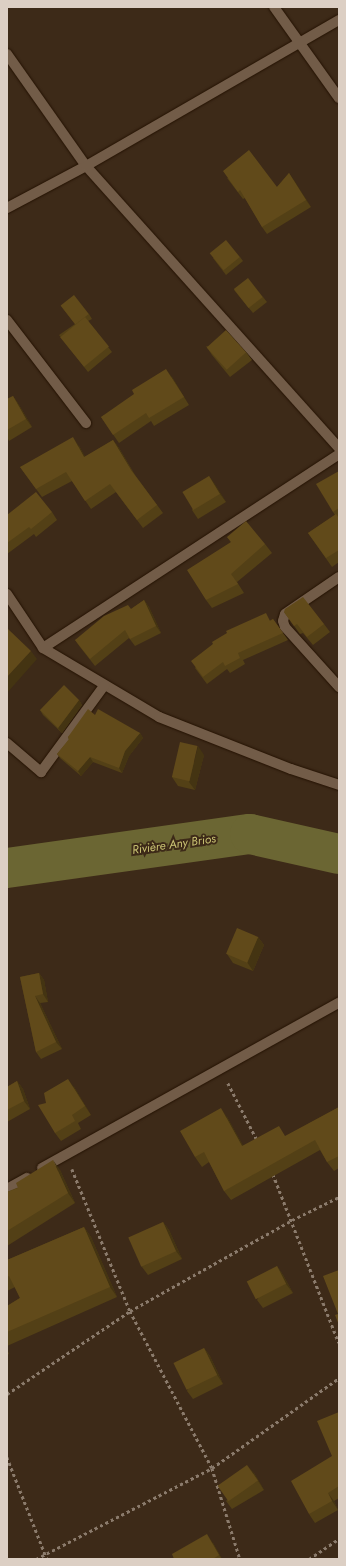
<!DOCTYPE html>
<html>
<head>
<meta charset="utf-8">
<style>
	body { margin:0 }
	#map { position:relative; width:346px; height:1566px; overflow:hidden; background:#3d2a18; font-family:Jost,sans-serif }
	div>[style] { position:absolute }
	.river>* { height:40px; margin:-20px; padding:0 20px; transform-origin:20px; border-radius:20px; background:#6b6633 }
	.path>* { height:2.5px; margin-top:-1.25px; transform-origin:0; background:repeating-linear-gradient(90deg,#8b7b6c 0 3px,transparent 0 6px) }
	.roads { filter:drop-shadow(0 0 1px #241202) drop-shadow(0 0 1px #241202) }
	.service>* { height:10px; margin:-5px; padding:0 5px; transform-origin:5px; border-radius:5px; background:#725c48 }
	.minor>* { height:10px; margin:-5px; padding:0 5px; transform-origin:5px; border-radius:5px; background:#725c48 }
	.wall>* { inset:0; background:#534016 }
	.shaded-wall>* { inset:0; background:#443412 }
	.building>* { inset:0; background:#614a1a; transform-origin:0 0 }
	span { translate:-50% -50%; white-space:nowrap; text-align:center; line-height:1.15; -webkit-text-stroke:4px #3d2a18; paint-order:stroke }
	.water-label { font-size:12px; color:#cac373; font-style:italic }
	.frame { position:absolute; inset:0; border:8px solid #dccfc4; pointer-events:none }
</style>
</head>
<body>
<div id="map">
	<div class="river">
		<i style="left:7px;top:868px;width:245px;rotate:-8deg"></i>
		<i style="left:250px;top:834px;width:91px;rotate:12.7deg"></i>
	</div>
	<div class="path">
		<i style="left:228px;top:1083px;width:64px;rotate:63deg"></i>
		<i style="left:72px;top:1169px;width:153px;rotate:67.8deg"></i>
		<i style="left:130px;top:1311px;width:177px;rotate:62.4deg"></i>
		<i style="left:212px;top:1468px;width:95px;rotate:72.9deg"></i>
		<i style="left:273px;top:1174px;width:181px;rotate:68.7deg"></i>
		<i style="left:7px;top:1394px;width:148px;rotate:-34deg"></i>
		<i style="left:130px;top:1311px;width:186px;rotate:-29.3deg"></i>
		<i style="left:292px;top:1220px;width:52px;rotate:-26.1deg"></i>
		<i style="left:7px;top:1457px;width:110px;rotate:68.6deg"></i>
		<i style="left:36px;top:1559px;width:198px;rotate:-27.3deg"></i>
		<i style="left:212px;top:1468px;width:156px;rotate:-35.3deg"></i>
		<i style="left:309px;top:1559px;width:36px;rotate:-34deg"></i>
	</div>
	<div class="roads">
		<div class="service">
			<i style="left:339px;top:577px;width:65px;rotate:145.6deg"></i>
			<i style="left:285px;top:614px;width:7px;rotate:106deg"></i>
			<i style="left:283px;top:621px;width:6px;rotate:72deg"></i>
			<i style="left:285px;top:627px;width:81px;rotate:48deg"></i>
			<i style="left:43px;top:648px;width:135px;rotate:30.7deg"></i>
			<i style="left:159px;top:717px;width:142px;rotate:21.5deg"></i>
			<i style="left:291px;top:769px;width:51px;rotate:18.4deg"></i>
			<i style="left:7px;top:743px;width:45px;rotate:40.5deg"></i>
			<i style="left:41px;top:772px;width:107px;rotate:-53.8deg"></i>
		</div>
		<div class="minor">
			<i style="left:274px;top:7px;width:112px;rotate:54.5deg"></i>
			<i style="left:7px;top:54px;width:137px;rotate:54.8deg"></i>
			<i style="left:86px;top:166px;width:379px;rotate:48.1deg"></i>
			<i style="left:7px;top:208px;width:89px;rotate:-28deg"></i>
			<i style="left:86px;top:166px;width:292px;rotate:-30deg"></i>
			<i style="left:7px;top:320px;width:130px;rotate:52.5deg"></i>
			<i style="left:7px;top:594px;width:65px;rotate:56.3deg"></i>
			<i style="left:43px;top:648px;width:354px;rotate:-33.2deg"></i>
			<i style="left:42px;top:1168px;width:340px;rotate:-29.1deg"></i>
			<i style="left:7px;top:1189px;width:23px;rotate:-29deg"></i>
		</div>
	</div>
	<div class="wall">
		<i style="clip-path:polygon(289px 173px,311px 207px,267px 234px,262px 227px,245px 198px,243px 199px,227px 178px,277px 187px)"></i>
		<i style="clip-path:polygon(240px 257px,243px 261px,226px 275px,213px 258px)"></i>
		<i style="clip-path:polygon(234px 290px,263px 297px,267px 302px,253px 313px)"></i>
		<i style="clip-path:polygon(61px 306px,89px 314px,92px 319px,88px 321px,112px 352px,88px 372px,59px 335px,75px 324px)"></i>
		<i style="clip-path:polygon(206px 346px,246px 352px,252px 360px,230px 377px,212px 355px)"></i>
		<i style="clip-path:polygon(172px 377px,189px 405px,154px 426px,151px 421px,119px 443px,101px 417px)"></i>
		<i style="clip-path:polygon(13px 396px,19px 405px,32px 427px,9px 441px,7px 437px,7px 399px)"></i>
		<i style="clip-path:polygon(113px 440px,119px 448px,135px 475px,163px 513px,143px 528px,116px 492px,91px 509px,72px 481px,42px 497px,20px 467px,79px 446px,85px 457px)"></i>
		<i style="clip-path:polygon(339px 471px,339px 562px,332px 567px,308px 533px,335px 515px,333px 512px)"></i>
		<i style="clip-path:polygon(209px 476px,226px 502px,198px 519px,192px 510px)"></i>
		<i style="clip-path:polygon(52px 512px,57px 520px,36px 537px,34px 534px,7px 554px,7px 515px)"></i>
		<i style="clip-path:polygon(227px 537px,265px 544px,272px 553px,237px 582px,244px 593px,212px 608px,206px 600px,231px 542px)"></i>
		<i style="clip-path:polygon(144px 600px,149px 607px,161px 633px,135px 646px,129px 638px,95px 666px,80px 647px,75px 640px,131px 609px)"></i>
		<i style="clip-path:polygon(284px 612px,324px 624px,330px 632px,313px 645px,303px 633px,300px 634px)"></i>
		<i style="clip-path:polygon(273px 619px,288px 640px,243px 660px,245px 664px,230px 673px,227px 669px,207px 684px,195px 668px,213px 644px,271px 620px)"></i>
		<i style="clip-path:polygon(79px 700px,82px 705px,62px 733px,43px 715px,40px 710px)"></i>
		<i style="clip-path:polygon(95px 715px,140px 733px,143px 738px,129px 756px,122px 773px,93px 762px,81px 776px,60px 758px,57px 754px,69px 740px,68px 737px)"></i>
		<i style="clip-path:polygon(204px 755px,195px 790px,178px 786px,172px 777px)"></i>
		<i style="clip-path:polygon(258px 937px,264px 945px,253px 971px,233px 963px,227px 954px)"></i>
		<i style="clip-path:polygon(39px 973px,44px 980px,48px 1002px,40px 1003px,62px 1049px,41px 1059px,36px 1052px,20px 977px)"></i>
		<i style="clip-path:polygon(17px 1081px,23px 1089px,30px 1109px,7px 1122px,7px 1087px)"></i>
		<i style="clip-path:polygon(74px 1087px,91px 1115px,78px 1123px,81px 1129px,61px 1141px,55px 1133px,46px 1103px)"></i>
		<i style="clip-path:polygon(339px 1107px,339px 1168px,334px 1171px,327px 1162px,320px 1150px,231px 1200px,224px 1191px,209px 1162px,202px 1167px,195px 1157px,227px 1117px,243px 1146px,286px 1136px)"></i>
		<i style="clip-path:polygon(60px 1170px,75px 1203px,7px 1246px,7px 1192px)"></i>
		<i style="clip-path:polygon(163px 1222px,169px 1230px,182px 1259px,148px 1275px,142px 1267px)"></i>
		<i style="clip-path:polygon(84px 1227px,91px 1237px,117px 1297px,7px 1346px,7px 1306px,20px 1298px,15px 1287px,7px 1291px,7px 1260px)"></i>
		<i style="clip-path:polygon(277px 1266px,283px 1275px,293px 1293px,263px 1308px,257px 1300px)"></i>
		<i style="clip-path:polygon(204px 1348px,210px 1356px,223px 1384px,193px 1399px,187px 1391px)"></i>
		<i style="clip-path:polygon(7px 1349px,9px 1354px,7px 1355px)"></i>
		<i style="clip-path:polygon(339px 1412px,339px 1498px,334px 1501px,338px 1510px,315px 1523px,309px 1514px,332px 1456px)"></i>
		<i style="clip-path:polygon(254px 1473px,264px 1490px,232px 1509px,226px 1501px)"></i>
		<i style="clip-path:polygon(213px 1543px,222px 1559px,174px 1559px)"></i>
	</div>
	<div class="shaded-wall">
		<i style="clip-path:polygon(289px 173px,294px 180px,311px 207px,306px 200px)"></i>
		<i style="clip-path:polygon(166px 369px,172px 377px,189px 405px,184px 397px)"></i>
		<i style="clip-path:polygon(13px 396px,19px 405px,32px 427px,26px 419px)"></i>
		<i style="clip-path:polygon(73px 437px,79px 446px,90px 465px,84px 457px)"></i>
		<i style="clip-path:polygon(113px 440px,119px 448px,136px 478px,131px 470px)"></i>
		<i style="clip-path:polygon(209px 476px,215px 484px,226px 502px,220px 494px)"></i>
		<i style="clip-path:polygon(144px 600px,149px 607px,161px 633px,156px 626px)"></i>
		<i style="clip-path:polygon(31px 651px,37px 659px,7px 693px,7px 677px)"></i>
		<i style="clip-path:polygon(79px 700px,82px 705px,62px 733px,58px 728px)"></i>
		<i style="clip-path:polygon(140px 733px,143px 738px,129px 756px,122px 773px,119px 768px,125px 751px)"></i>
		<i style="clip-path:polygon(198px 746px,204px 755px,195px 790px,189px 782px)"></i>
		<i style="clip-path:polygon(90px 757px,93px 762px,81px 776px,78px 771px)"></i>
		<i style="clip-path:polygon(258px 937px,264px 945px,253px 971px,247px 962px)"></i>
		<i style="clip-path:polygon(39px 973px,44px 980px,48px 1002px,43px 994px)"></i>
		<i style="clip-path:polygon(35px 996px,40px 1003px,62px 1049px,56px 1042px)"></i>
		<i style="clip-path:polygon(68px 1079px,74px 1087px,91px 1115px,85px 1106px)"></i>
		<i style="clip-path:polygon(17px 1081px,23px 1089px,30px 1109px,24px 1101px)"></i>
		<i style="clip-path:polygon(221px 1108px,227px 1117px,249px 1156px,242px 1146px)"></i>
		<i style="clip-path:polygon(53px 1160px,60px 1170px,75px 1203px,68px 1193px)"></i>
		<i style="clip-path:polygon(163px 1222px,169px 1230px,182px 1259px,176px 1251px)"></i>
		<i style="clip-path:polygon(84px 1227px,91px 1237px,117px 1297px,110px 1287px)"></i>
		<i style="clip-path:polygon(277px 1266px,283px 1275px,293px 1293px,286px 1284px)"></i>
		<i style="clip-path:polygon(204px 1348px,210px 1356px,223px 1384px,217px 1375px)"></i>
		<i style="clip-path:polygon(247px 1465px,254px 1473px,264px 1490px,258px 1481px)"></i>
		<i style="clip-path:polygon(328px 1493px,334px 1501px,338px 1510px,332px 1501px)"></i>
		<i style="clip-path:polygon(207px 1534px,213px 1543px,222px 1559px,219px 1555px)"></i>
	</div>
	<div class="building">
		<i style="clip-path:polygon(249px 150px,277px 187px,289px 173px,306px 200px,262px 227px,240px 190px,238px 192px,223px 171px)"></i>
		<i style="left:226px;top:240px;width:22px;height:21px;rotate:51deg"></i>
		<i style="left:248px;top:278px;width:24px;height:18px;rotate:52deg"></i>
		<i style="left:74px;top:295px;width:24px;height:17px;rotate:52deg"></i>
		<i style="left:85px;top:317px;width:38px;height:32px;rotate:51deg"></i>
		<i style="left:226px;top:330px;width:30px;height:26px;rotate:48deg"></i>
		<i style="clip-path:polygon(166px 369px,184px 397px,149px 418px,146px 413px,113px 435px,101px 417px,134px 394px,132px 390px)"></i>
		<i style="clip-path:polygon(13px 396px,26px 419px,7px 430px,7px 399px)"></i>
		<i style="clip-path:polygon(73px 437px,84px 457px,113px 440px,131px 470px,157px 505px,137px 520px,110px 484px,85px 501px,66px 472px,36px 489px,20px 467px)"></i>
		<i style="clip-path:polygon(339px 471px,339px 508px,333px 512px,316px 484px)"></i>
		<i style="left:209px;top:476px;width:21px;height:31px;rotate:59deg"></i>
		<i style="clip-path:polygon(36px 492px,52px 512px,31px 529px,29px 527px,7px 543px,7px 515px)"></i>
		<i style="clip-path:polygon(336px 514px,339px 518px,339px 550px,326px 558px,308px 533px)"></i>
		<i style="clip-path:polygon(246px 521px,265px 544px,231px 574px,238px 584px,206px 600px,187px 570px,231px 542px,227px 537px)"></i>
		<i style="clip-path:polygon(303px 597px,324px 624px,307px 637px,297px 624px,294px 626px,284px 612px,285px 609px)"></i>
		<i style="clip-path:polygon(144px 600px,156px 626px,130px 639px,125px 630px,90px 659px,75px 640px,104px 616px,128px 605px,131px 609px)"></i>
		<i style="clip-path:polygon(266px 613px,270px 621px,273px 619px,283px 633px,238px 653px,240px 658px,225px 666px,223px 662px,203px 677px,191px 661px,213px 644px,212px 642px,227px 633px,226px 631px)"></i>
		<i style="clip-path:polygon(8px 629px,31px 651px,7px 677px,7px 630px)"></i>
		<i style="clip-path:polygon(64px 685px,79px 700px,58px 728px,40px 710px)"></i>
		<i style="clip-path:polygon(88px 709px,95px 715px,98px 709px,140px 733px,125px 751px,119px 768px,90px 757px,78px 771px,57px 754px,69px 739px,68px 737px)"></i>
		<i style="left:180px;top:742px;width:18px;height:36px;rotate:13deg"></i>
		<i style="left:237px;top:928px;width:23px;height:28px;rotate:23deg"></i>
		<i style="clip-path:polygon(39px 973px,43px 994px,35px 996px,56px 1042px,36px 1052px,20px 977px)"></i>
		<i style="clip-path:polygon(68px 1079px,85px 1106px,72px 1115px,75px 1121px,55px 1133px,38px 1105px,46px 1103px,44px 1093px)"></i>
		<i style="clip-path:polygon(17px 1081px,24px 1101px,7px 1110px,7px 1087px)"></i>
		<i style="clip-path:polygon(339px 1107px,339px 1156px,327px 1162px,315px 1140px,224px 1191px,204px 1152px,195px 1157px,180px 1131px,221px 1108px,242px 1146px,279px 1126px,285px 1136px)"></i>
		<i style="clip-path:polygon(53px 1160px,68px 1193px,7px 1231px,7px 1192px,18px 1188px,16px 1183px)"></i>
		<i style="left:163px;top:1222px;width:32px;height:38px;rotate:66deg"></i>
		<i style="clip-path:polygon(84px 1227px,110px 1287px,7px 1332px,7px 1306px,20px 1298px,9px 1276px,7px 1277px,7px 1260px)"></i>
		<i style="left:277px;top:1266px;width:20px;height:34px;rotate:63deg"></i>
		<i style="clip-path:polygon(339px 1270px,339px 1325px,335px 1315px,338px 1314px,323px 1276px)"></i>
		<i style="left:204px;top:1348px;width:30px;height:34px;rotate:64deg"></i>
		<i style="clip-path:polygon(339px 1412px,339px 1486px,328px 1493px,332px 1501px,309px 1514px,291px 1481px,332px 1456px,317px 1421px)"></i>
		<i style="left:247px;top:1465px;width:19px;height:36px;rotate:55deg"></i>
		<i style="clip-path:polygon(207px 1534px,219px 1555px,213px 1559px,174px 1559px,172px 1554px)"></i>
	</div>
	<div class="water-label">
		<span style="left:174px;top:845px;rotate:-8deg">Rivière Any Brios</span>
	</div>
	<div class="frame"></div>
</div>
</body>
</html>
